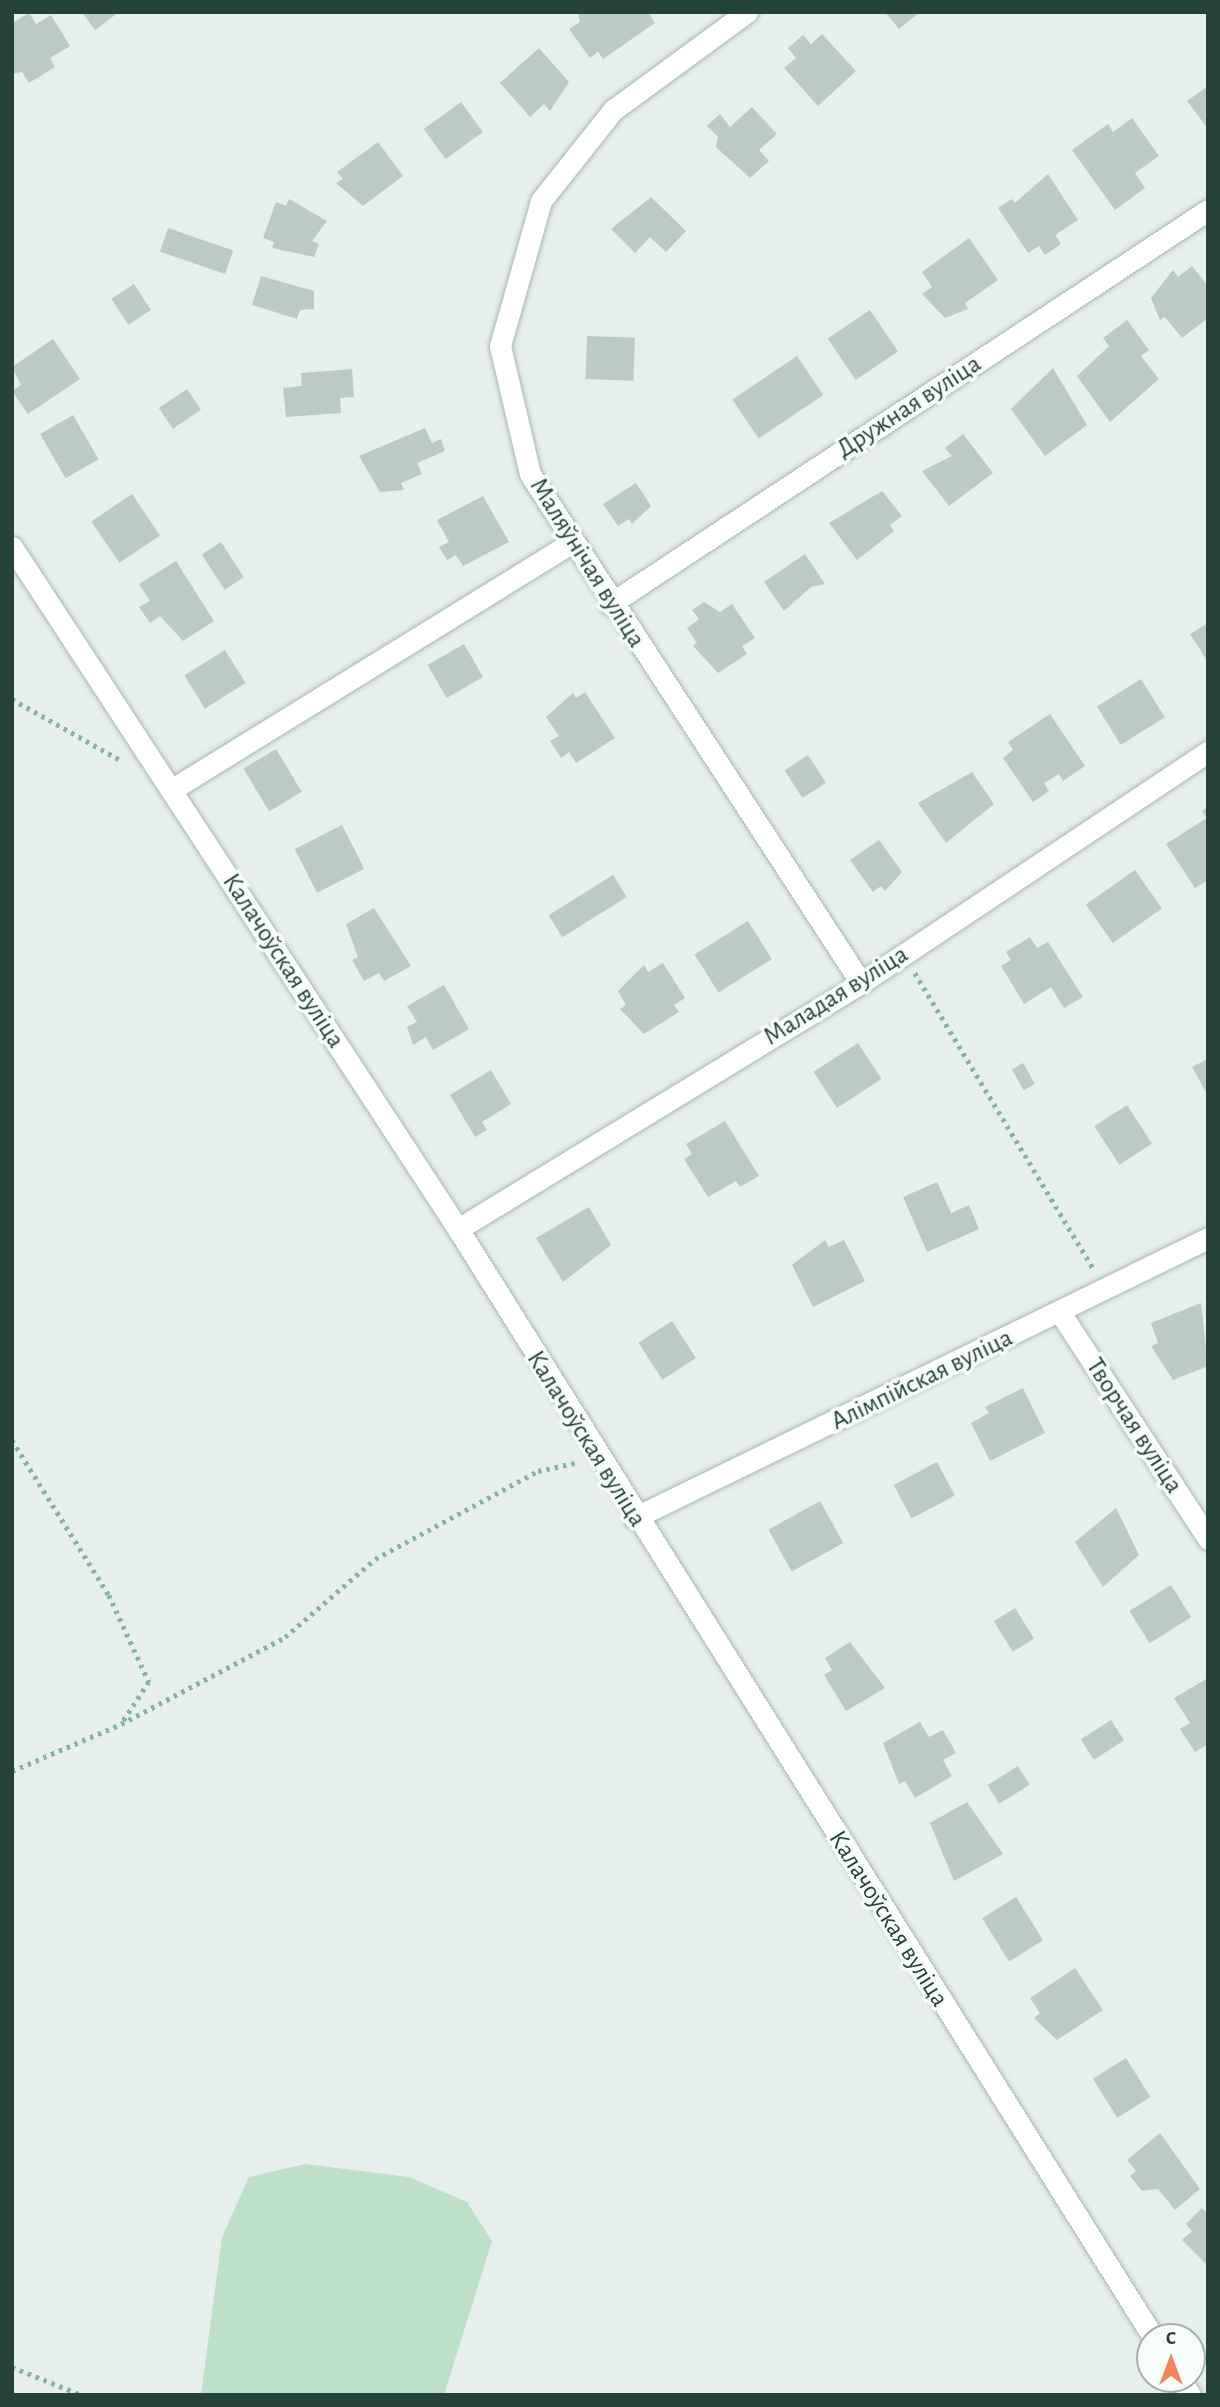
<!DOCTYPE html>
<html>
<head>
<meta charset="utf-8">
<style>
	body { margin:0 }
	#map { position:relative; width:1220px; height:2407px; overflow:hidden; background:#e6efeb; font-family:"Alegreya Sans",sans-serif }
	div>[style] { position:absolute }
	.green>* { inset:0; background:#bfe0c8 }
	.building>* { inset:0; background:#bbcac4; transform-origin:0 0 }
	.path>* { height:4.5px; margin-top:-2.25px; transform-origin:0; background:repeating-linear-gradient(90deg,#86b3a5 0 3.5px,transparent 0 8.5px) }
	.roads { filter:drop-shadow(0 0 2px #a8b8b2) drop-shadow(0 0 2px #a8b8b2) }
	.minor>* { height:21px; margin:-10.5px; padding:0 10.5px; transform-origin:10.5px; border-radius:10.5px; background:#fff }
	span { translate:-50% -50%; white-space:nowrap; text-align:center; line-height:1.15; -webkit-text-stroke:7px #f7fbf9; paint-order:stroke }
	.street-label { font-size:26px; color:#24423a }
	.frame { position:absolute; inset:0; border:14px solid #24423a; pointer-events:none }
	.north { position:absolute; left:1136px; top:2323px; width:70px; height:70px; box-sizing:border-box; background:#f7fbf9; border:2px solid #a3b1ad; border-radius:50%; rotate:0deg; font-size:19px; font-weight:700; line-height:28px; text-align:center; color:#24423a }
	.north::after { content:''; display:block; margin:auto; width:24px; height:32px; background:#f4845f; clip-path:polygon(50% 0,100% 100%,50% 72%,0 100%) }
</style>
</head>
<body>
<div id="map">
	<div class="green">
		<i style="clip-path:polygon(305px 2164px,409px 2177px,467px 2202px,492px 2241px,444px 2395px,201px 2395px,222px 2237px,249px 2177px)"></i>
	</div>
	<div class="building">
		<i style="clip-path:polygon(82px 12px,119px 12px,95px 30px)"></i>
		<i style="clip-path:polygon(578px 12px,648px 12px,655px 23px,603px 59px,598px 52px,590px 58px,569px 29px,580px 22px)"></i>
		<i style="clip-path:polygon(885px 12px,920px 12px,899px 29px)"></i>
		<i style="clip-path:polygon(29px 13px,36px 24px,51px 15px,70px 46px,50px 58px,55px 67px,29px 83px,22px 72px,12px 74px,12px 23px)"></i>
		<i style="clip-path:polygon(822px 34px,856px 71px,818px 106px,784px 68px,796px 58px,788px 48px,803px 35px,811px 44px)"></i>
		<i style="clip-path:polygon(539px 48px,569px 82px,550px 111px,544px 104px,530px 117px,500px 83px)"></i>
		<i style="clip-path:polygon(1208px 86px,1208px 129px,1187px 101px)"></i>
		<i style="left:461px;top:102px;width:37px;height:46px;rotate:54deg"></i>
		<i style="clip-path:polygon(752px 107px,777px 134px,759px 150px,769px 161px,750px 178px,716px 147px,718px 137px,707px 126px,720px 114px,730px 127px)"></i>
		<i style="clip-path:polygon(1132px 118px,1159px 156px,1135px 173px,1145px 188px,1115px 210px,1072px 150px,1108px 124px,1113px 132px)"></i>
		<i style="clip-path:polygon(378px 142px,403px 176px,363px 206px,336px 183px,343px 179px,337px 172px)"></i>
		<i style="clip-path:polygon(1048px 174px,1078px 220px,1055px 235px,1061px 244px,1045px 255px,1039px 246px,1028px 253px,998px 208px,1012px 199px,1015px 203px)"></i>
		<i style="clip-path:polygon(651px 197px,686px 231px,666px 252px,650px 237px,635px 253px,611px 229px)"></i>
		<i style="clip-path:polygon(289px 199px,327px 221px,312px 241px,319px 244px,314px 257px,272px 248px,274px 242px,263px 238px,276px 202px,286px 206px)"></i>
		<i style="left:168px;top:228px;width:69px;height:25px;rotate:19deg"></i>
		<i style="clip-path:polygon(969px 238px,998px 280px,965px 303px,968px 309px,945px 318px,922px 294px,932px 287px,922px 272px)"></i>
		<i style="clip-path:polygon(1192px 266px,1208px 286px,1208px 318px,1182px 338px,1165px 317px,1160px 320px,1151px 298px,1173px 270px,1178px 277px)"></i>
		<i style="clip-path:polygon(261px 276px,314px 291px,314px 309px,300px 310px,297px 319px,252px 305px)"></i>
		<i style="left:134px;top:284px;width:31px;height:27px;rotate:57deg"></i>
		<i style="left:870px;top:310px;width:50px;height:51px;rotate:56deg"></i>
		<i style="clip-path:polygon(1127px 320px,1149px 350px,1141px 356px,1159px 379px,1110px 422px,1077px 376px,1109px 346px,1103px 338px)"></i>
		<i style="left:587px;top:336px;width:48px;height:43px;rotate:2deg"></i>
		<i style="clip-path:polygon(53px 339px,80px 379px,28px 414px,12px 391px,21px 385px,12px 367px)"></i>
		<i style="left:797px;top:356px;width:47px;height:78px;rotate:56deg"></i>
		<i style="clip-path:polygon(1053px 368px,1087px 425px,1045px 456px,1011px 409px)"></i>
		<i style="clip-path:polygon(352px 369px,354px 397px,340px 398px,341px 413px,286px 417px,283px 388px,302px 386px,301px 373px)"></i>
		<i style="left:187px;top:389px;width:25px;height:34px;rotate:56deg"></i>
		<i style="left:73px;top:415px;width:51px;height:38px;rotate:60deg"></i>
		<i style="clip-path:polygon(425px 428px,432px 443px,441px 439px,445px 451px,417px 463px,422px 474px,401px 483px,404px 490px,380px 492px,359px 456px)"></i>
		<i style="clip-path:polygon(963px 434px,993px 473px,949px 506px,922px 471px,952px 456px,945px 448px)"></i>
		<i style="clip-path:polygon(636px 483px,651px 506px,632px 524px,629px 519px,618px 526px,603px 504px)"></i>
		<i style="clip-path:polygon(882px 491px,902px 516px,890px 525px,894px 531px,857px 560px,829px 523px)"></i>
		<i style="left:132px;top:494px;width:50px;height:49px;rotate:56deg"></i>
		<i style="clip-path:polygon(483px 496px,509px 542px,463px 566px,456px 555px,447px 560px,439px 547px,449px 542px,437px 520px)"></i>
		<i style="left:221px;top:542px;width:42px;height:23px;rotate:57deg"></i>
		<i style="clip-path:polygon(805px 554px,825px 584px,811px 587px,784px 611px,764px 582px)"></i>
		<i style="clip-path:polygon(176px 561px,214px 621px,183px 641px,160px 616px,150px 623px,139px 607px,150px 601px,139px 584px)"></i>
		<i style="clip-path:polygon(704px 602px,720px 612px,732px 604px,755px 638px,742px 646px,747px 654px,718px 673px,693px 646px,697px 643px,687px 628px,699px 619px,692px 610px)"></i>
		<i style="clip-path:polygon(1208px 623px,1208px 662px,1190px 634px)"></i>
		<i style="left:464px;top:644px;width:38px;height:42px;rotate:60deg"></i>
		<i style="left:225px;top:650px;width:39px;height:48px;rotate:58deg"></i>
		<i style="left:1141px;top:679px;width:45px;height:52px;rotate:58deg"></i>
		<i style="clip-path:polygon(585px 692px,615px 738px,576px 763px,569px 752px,561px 758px,550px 741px,559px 736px,546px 717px,573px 693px,576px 698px)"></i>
		<i style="clip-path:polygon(1050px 714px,1085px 766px,1063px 781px,1059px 774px,1044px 783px,1049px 791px,1033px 802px,1003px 758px,1013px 750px,1008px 742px)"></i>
		<i style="left:276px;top:749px;width:50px;height:38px;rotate:59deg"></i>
		<i style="left:808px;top:755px;width:33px;height:28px;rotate:57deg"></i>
		<i style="clip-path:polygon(972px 772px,994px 804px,946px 843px,918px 803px)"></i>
		<i style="clip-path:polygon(1208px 807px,1208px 880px,1195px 888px,1166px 844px,1207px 818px,1202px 811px)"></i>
		<i style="left:342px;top:825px;width:49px;height:53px;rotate:63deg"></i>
		<i style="clip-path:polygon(879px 840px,902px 872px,885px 891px,881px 886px,873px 892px,850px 860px)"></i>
		<i style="left:1135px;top:870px;width:47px;height:60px;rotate:55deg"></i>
		<i style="left:613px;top:875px;width:26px;height:76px;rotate:58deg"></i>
		<i style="clip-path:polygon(374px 908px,411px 966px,384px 981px,379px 973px,364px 981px,352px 960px,358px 957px,346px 924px)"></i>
		<i style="left:748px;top:921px;width:45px;height:63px;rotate:58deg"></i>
		<i style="clip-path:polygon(1030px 937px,1037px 948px,1048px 942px,1083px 997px,1064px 1008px,1051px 987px,1024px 1004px,1001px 966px,1011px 960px,1006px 952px)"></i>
		<i style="clip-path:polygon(663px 963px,685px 998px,674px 1005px,679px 1012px,644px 1034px,620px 1009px,626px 1005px,618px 991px,644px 965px,648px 972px)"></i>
		<i style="clip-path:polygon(444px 985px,469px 1029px,433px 1050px,426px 1037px,413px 1045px,407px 1027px,417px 1022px,407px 1006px)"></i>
		<i style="left:858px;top:1043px;width:43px;height:53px;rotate:57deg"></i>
		<i style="clip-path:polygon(1208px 1059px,1208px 1096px,1192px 1067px)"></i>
		<i style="left:1023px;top:1063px;width:24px;height:13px;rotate:60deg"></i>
		<i style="clip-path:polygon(491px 1070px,511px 1104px,482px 1122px,487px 1130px,475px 1137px,450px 1095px)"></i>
		<i style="left:1127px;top:1105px;width:46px;height:39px;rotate:57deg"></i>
		<i style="clip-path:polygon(725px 1121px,759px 1176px,740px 1187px,736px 1181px,708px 1197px,684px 1159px,692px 1154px,686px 1144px)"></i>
		<i style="clip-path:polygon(937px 1182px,951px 1213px,969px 1205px,979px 1229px,927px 1252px,903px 1197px)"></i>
		<i style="clip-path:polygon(589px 1207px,611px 1245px,563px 1282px,536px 1238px)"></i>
		<i style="clip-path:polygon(825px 1240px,829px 1247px,844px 1240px,865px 1281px,813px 1307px,792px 1265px)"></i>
		<i style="clip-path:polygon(1201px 1303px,1208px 1366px,1173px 1380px,1151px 1346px,1158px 1343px,1151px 1323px)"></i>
		<i style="left:672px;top:1321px;width:44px;height:40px;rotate:57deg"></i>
		<i style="clip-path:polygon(1023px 1388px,1045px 1433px,990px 1461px,971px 1423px,989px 1413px,985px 1407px)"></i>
		<i style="left:937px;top:1462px;width:38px;height:49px;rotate:62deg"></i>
		<i style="left:820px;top:1501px;width:48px;height:59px;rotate:61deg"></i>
		<i style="clip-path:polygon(1116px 1508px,1139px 1555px,1103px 1587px,1075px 1542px)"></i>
		<i style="left:1171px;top:1585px;width:38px;height:49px;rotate:58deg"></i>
		<i style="left:1015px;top:1608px;width:36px;height:25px;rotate:58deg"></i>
		<i style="clip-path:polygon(850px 1642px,885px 1688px,846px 1711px,824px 1675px,832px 1670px,825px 1658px)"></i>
		<i style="clip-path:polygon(1208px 1678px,1208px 1744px,1195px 1752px,1180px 1729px,1190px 1723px,1174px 1698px)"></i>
		<i style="left:1111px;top:1720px;width:24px;height:36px;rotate:57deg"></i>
		<i style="clip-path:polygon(920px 1722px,929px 1737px,943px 1730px,956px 1753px,943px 1760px,952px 1776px,915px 1798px,905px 1781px,899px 1784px,883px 1743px)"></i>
		<i style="left:1018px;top:1766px;width:22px;height:36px;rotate:58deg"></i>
		<i style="clip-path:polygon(967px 1802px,1003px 1854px,954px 1881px,930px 1823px)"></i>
		<i style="left:1016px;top:1897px;width:51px;height:40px;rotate:58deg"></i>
		<i style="clip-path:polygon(1075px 1968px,1103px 2010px,1057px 2040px,1034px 2018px,1040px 2013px,1030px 1998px)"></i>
		<i style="left:1126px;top:2058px;width:46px;height:39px;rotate:58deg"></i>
		<i style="clip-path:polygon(1160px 2133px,1200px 2189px,1175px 2210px,1158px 2189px,1142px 2191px,1130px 2176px,1136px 2171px,1127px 2160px)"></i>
		<i style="clip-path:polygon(1202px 2208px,1208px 2214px,1208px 2266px,1182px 2240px,1192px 2231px,1186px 2224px)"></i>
	</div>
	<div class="path">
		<i style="left:12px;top:699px;width:126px;rotate:29.4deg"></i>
		<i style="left:915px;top:973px;width:345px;rotate:58.9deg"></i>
		<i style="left:12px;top:1440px;width:183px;rotate:58deg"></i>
		<i style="left:109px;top:1595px;width:96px;rotate:65.3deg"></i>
		<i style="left:149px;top:1682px;width:49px;rotate:123.4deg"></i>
		<i style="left:12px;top:1771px;width:119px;rotate:-23.3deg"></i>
		<i style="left:121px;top:1724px;width:186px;rotate:-27.9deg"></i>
		<i style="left:285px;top:1637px;width:119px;rotate:-40.9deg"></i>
		<i style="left:375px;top:1559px;width:185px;rotate:-28.4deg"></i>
		<i style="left:538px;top:1471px;width:42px;rotate:-12.4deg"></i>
		<i style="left:12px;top:2367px;width:75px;rotate:21.8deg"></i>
	</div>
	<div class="roads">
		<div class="minor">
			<i style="left:747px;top:12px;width:166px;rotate:143.8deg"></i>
			<i style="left:613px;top:110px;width:116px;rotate:128.4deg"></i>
			<i style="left:541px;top:201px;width:151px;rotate:105.8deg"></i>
			<i style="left:500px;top:346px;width:131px;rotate:76.8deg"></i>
			<i style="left:530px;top:474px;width:607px;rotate:56.96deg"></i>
			<i style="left:12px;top:547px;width:815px;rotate:56.82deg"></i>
			<i style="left:458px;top:1229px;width:1308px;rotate:57.9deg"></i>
			<i style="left:610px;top:604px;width:716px;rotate:-33.38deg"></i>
			<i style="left:171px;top:790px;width:471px;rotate:-31.7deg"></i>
			<i style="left:458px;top:1229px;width:472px;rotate:-31.4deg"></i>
			<i style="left:861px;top:983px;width:417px;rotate:-33.7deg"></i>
			<i style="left:1061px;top:1314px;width:269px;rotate:56.8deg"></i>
			<i style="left:634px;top:1518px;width:639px;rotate:-26deg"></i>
			<i style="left:1180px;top:2379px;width:19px;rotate:58deg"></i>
		</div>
	</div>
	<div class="street-label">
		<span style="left:909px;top:407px;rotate:-33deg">Дружная вуліца</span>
		<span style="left:587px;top:563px;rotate:58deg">Маляўнічая вуліца</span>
		<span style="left:283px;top:961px;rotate:57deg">Калачоўская вуліца</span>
		<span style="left:836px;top:996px;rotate:-32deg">Маладая вуліца</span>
		<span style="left:922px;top:1380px;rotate:-26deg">Алімпійская вуліца</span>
		<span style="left:1134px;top:1426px;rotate:57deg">Творчая вуліца</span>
		<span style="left:586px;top:1439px;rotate:58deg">Калачоўская вуліца</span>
		<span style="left:888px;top:1919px;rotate:58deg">Калачоўская вуліца</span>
	</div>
	<div class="frame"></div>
	<div class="north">С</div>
</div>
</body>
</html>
